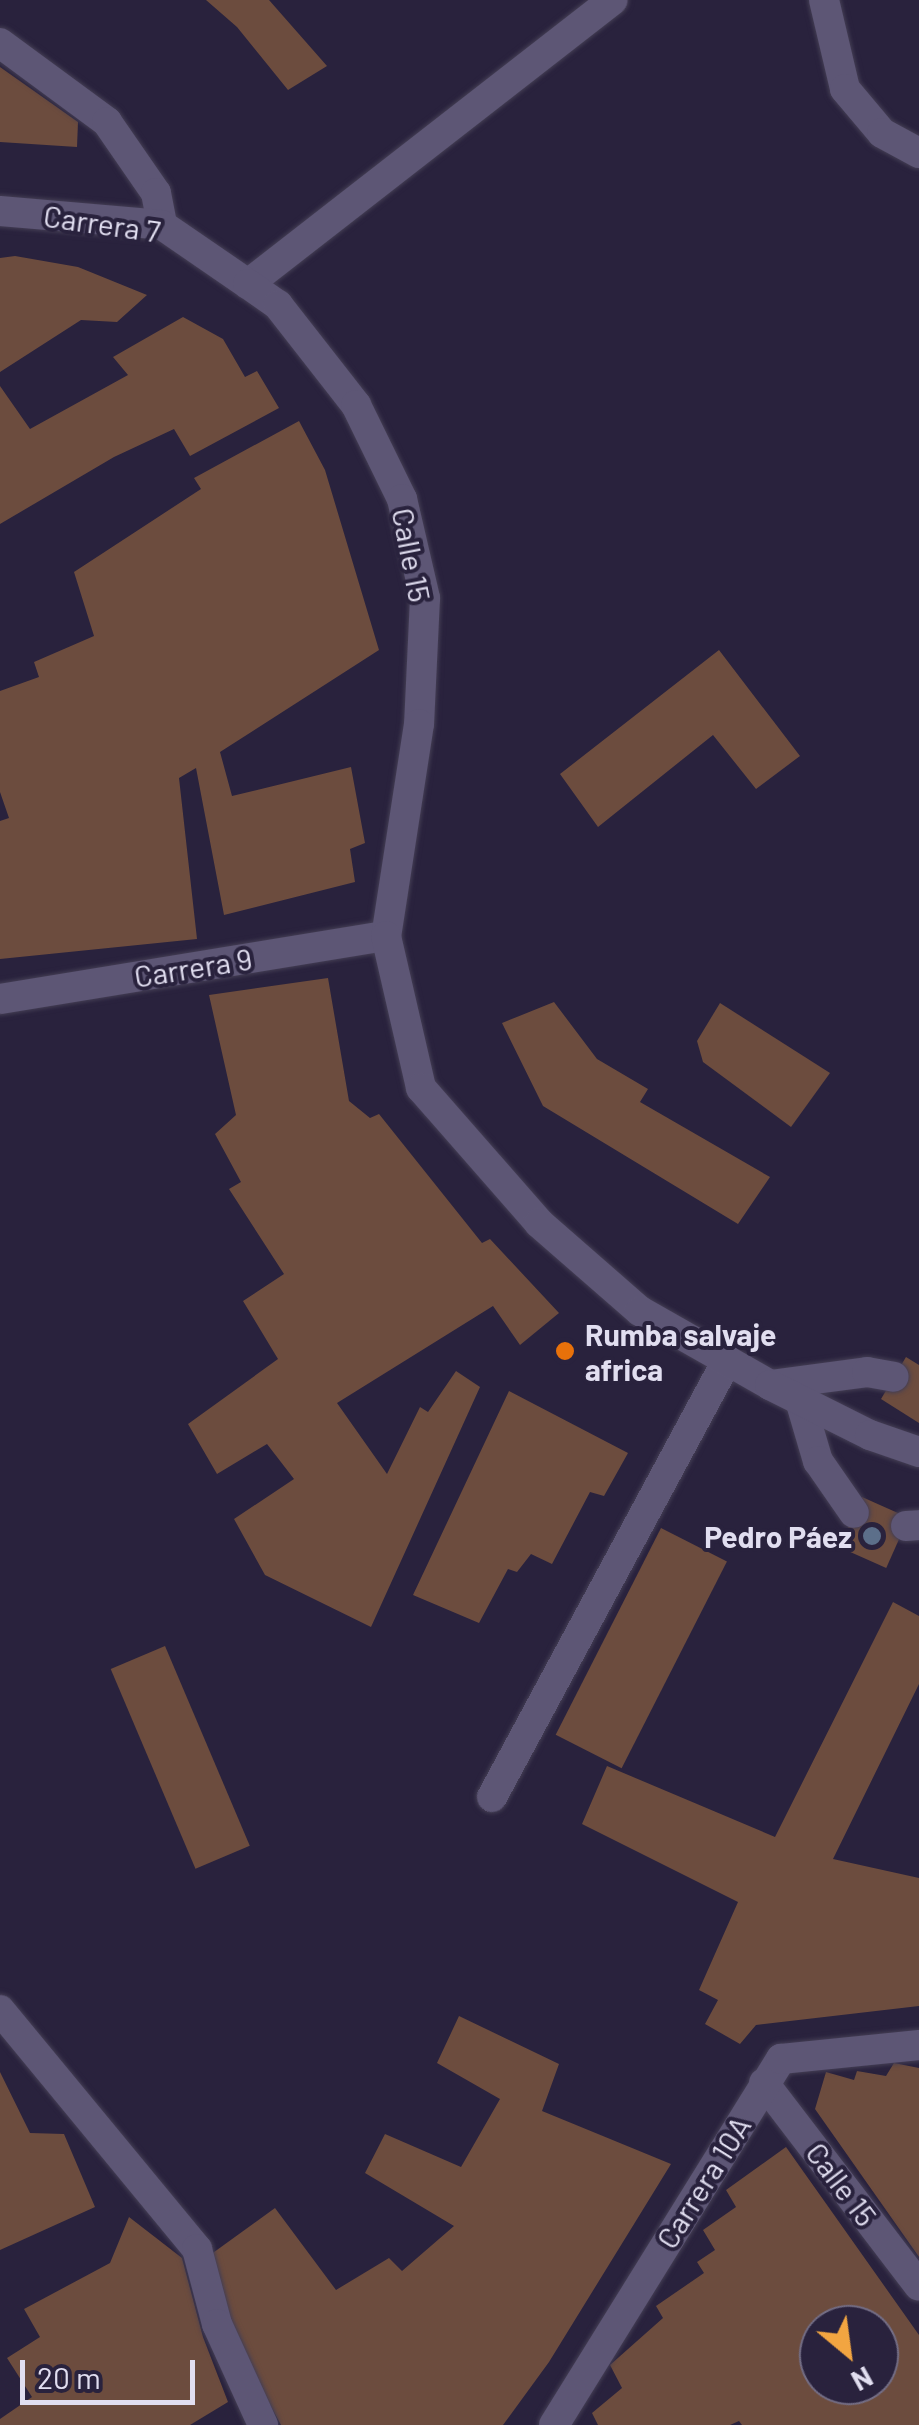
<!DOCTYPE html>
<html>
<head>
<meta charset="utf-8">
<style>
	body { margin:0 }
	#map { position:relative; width:919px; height:2425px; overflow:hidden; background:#29223d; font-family:Barlow,sans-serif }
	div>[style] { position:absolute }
	.building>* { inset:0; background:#6c4c3e; transform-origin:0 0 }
	.roads { filter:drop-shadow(0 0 2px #443e54) drop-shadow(0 0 2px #443e54) }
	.lane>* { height:30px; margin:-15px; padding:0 15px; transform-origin:15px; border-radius:15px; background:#5d5675 }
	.street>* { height:30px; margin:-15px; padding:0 15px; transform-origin:15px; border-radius:15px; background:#5d5675 }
	.secondary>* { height:30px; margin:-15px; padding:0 15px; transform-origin:15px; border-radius:15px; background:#5d5675 }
	.dots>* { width:28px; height:28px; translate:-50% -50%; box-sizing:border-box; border:5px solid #29223d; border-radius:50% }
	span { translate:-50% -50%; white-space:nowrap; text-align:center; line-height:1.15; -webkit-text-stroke:8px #29223d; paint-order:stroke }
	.street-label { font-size:30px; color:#e1def0 }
	.poi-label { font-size:30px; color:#e1def0; font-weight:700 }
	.left { translate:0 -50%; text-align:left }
	.right { translate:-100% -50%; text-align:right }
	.north { position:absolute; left:799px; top:2305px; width:100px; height:100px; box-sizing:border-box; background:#29223d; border:2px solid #736d85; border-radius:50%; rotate:151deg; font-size:28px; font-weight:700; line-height:40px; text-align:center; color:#e1def0 }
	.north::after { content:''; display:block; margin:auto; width:35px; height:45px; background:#f2a541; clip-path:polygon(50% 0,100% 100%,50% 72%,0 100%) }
	.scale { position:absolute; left:20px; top:2360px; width:175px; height:45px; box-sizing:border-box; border:5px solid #e1def0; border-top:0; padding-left:12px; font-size:30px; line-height:35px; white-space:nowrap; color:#e1def0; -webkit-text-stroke:8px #29223d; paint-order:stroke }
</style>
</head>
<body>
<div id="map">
	<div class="building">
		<i style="clip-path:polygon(206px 0,269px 0,327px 66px,288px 90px,237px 27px)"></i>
		<i style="clip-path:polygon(0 67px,78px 122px,77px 147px,0 142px)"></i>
		<i style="clip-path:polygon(15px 256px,78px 267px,147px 295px,117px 322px,81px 320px,0 372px,0 258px)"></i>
		<i style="clip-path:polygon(183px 317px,223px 339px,245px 377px,257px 371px,279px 408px,190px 456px,174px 429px,114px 457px,0 524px,0 386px,30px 429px,128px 375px,113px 357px)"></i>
		<i style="clip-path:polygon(299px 421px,325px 470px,379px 650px,220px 752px,232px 796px,351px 767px,365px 843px,350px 849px,355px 882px,224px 915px,196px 768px,179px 778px,197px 939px,0 959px,0 821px,9px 818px,0 792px,0 691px,39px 677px,34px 662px,94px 636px,74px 572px,201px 489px,194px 478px)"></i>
		<i style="clip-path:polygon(719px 650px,800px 756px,756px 789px,713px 735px,598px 827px,560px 774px)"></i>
		<i style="clip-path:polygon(328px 978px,349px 1101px,370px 1118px,379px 1114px,482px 1243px,490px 1239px,559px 1313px,520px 1345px,493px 1306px,337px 1403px,387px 1474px,420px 1407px,428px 1412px,456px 1371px,480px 1387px,371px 1627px,265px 1575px,234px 1519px,294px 1479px,267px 1444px,217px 1474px,188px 1424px,278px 1359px,243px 1301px,284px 1274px,229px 1189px,241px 1182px,215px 1134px,236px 1115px,209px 995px)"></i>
		<i style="clip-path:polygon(554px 1002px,597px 1059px,648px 1089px,640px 1102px,770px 1177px,738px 1224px,543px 1106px,502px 1023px)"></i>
		<i style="clip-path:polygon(720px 1003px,830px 1073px,791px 1127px,703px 1062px,697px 1041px)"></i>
		<i style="clip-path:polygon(906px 1357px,919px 1365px,919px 1423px,881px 1399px)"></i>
		<i style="clip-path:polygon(509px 1391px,628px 1453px,604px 1496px,590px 1492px,552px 1564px,531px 1554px,517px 1572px,508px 1569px,479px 1623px,413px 1595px)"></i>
		<i style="left:862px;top:1497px;width:51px;height:55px;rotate:24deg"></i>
		<i style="left:661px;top:1528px;width:74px;height:232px;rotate:27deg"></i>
		<i style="clip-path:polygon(893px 1602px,919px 1616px,919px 1684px,833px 1859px,919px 1878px,919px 2006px,756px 2025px,740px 2044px,705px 2024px,718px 2000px,699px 1990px,738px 1902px,582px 1824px,607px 1766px,775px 1837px)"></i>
		<i style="left:165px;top:1646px;width:217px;height:59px;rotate:67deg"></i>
		<i style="clip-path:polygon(459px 2016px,559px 2064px,542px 2111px,671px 2164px,549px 2362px,503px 2425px,281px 2425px,232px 2334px,210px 2255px,275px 2208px,336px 2290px,389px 2258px,402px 2271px,454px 2226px,365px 2173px,385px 2134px,461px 2167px,500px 2099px,437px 2063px)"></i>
		<i style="clip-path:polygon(894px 2063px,919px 2068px,919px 2257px,815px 2109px,826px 2072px,854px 2080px,857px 2071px,886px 2076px)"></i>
		<i style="clip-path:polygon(0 2072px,30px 2133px,64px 2134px,95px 2207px,0 2250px)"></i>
		<i style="clip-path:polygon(evenodd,786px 2147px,919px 2335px,919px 2425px,742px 2425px,739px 2421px,730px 2425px,598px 2425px,592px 2413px,622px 2388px,610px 2365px,663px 2318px,656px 2306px,704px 2273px,697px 2262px,715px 2250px,703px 2230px,736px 2207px,726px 2190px,786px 2147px,819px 2325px,879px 2325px,879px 2385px,819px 2385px,819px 2325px)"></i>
		<i style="clip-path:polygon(129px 2217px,182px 2258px,203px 2337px,228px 2402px,190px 2425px,0 2425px,0 2419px,32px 2397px,7px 2358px,40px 2337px,24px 2309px,110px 2263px)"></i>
	</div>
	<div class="roads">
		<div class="lane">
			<i style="left:770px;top:1385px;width:98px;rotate:-7.6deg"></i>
			<i style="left:867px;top:1372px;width:27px;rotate:10deg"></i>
			<i style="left:800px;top:1400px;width:64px;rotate:73.6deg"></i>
			<i style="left:818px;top:1461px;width:63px;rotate:55.3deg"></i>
			<i style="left:906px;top:1526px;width:13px;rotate:-4deg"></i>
			<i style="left:492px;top:1797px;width:496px;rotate:-61.7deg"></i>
		</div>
		<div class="street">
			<i style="left:824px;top:0;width:91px;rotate:76.7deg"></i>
			<i style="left:845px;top:89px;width:57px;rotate:49.9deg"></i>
			<i style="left:882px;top:133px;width:42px;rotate:28.4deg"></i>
			<i style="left:0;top:43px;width:133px;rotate:36.4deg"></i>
			<i style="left:107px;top:122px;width:86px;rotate:55.4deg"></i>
			<i style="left:156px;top:193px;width:33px;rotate:79deg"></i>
			<i style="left:248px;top:284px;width:462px;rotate:-37.9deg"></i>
			<i style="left:0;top:999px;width:391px;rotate:-9.3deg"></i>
			<i style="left:0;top:2010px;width:310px;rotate:50.5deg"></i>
			<i style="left:197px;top:2249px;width:78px;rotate:75.1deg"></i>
			<i style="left:217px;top:2324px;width:111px;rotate:65.5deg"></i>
			<i style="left:764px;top:2083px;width:255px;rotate:52.6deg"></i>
			<i style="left:554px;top:2425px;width:431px;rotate:-58.2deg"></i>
			<i style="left:781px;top:2059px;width:139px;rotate:-5.8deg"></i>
		</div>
		<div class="secondary">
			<i style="left:0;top:211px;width:163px;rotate:4.9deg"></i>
			<i style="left:162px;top:225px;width:104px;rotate:34.5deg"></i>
			<i style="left:248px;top:284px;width:37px;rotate:35deg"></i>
			<i style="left:278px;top:305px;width:127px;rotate:52deg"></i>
			<i style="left:356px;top:405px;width:105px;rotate:63.9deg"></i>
			<i style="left:402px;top:499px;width:102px;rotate:76.9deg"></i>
			<i style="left:425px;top:598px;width:126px;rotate:92.7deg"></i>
			<i style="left:419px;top:724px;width:215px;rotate:98.8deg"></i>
			<i style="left:386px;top:936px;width:156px;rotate:77deg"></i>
			<i style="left:421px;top:1088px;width:179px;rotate:48.8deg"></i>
			<i style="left:539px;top:1223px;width:134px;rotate:41.1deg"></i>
			<i style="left:640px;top:1311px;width:150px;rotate:29.6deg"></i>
			<i style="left:770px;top:1385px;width:112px;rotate:26.6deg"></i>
			<i style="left:870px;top:1435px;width:52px;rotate:19.1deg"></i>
		</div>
	</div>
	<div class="dots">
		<i style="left:565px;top:1351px;background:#e8710a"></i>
		<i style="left:872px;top:1536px;background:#5c6f8a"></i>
	</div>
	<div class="street-label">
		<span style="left:102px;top:223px;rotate:8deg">Carrera 7</span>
		<span style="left:412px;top:555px;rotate:79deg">Calle 15</span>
		<span style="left:193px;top:967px;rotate:-9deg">Carrera 9</span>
		<span style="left:703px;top:2182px;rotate:-58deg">Carrera 10A</span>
		<span style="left:842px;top:2184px;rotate:53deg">Calle 15</span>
	</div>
	<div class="poi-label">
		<span class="left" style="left:585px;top:1351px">Rumba salvaje<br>africa</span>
		<span class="right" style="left:852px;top:1536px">Pedro Páez</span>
	</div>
	<div class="north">N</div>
	<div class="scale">20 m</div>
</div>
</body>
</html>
